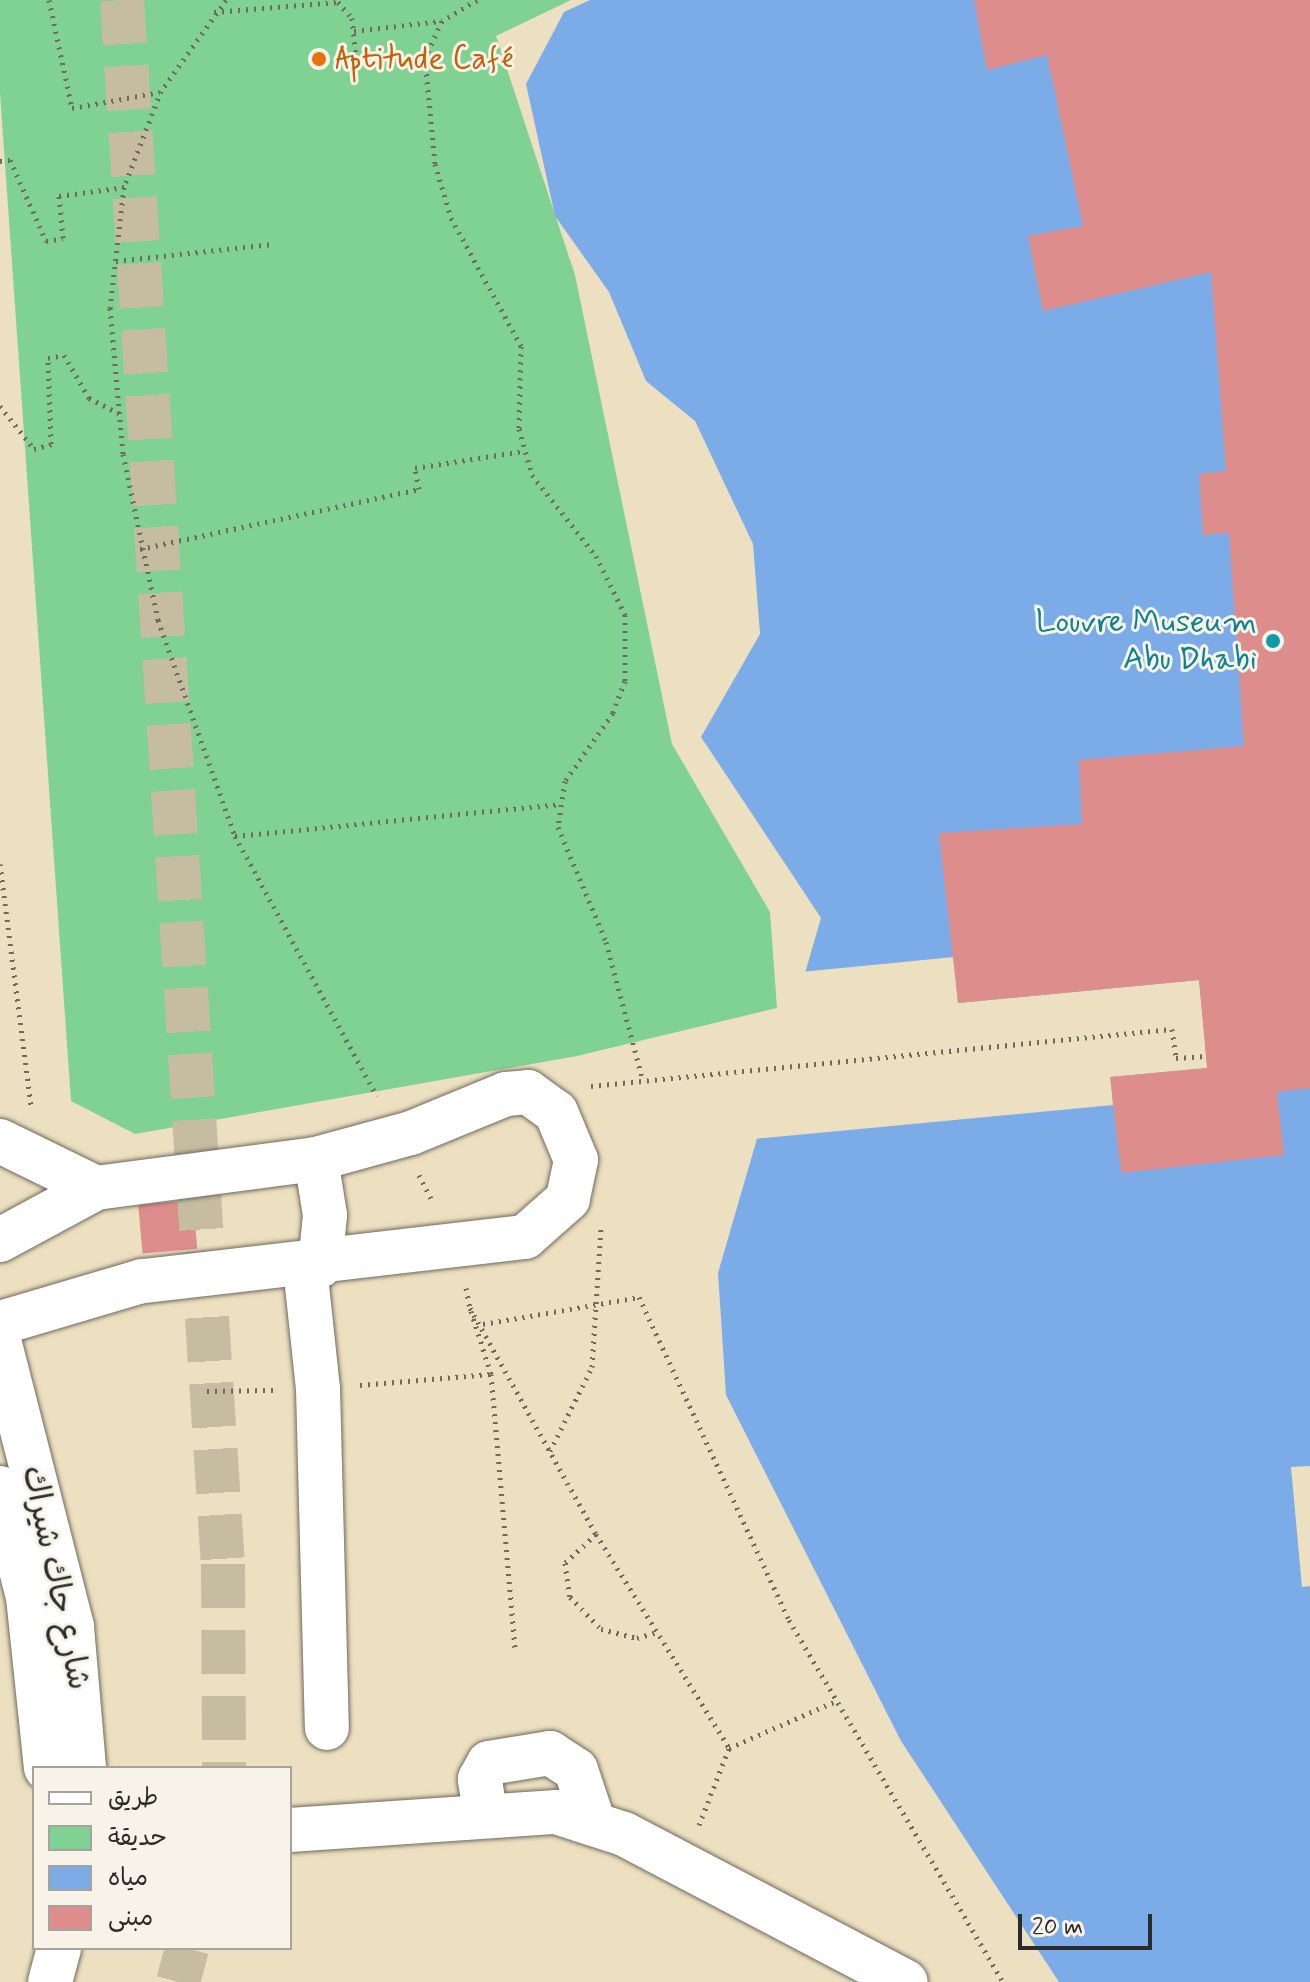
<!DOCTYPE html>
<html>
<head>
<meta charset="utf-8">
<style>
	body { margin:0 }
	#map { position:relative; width:1310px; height:1982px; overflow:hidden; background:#ede0c0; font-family:Mynerve,"Playpen Sans Arabic",sans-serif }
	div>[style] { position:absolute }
	.green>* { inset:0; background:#80d293 }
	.water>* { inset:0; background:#7cace7 }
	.pier>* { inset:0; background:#ede0c0 }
	.building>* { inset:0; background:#dd8d8b; transform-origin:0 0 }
	.minor-tunnel>* { height:44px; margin-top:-22px; transform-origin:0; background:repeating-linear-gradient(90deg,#c6bca2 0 44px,transparent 0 66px) }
	.path>* { height:5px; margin-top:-2.5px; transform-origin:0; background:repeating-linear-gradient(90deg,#6f6a5f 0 2px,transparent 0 8px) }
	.roads { filter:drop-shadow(0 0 2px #6f6a5f) drop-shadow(0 0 2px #6f6a5f) }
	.minor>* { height:44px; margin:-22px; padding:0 22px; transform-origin:22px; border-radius:22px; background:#fff }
	.dots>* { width:22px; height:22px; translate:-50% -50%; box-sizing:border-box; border:4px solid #f7f3e8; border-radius:50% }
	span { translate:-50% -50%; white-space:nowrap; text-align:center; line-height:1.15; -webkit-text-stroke:6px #f7f3e8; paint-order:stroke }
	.food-label { font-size:32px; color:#c56008 }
	.left { translate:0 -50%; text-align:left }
	.culture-label { font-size:32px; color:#0d838f }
	.right { translate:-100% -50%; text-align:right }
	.street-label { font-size:32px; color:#2b2b2b }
	.legend { position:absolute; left:32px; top:1766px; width:260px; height:184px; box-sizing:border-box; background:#f7f3e8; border:2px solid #a5a39c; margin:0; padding:10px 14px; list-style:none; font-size:24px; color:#2b2b2b }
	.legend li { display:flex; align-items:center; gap:16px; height:40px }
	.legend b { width:40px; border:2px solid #a5a39c }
	.scale { position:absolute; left:1018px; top:1914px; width:134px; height:36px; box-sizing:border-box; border:4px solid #2b2b2b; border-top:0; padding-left:10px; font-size:24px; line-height:28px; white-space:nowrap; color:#2b2b2b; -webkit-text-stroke:6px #f7f3e8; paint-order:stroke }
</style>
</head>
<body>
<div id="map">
	<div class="green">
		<i style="clip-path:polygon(0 0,571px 0,496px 36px,575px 275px,672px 744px,770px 912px,777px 1008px,577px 1056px,135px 1134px,71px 1101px,0 93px)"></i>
	</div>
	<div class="water">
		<i style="clip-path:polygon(590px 0,1310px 0,1310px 1982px,1059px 1982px,901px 1741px,726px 1395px,718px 1273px,821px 918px,701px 737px,760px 634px,753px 544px,695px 421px,646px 381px,609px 292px,555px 216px,526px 84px,564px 12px)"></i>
	</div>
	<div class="pier">
		<i style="clip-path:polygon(954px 957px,958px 1003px,1199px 980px,1208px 1068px,1111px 1077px,1113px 1105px,753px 1139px,801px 972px)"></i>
		<i style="clip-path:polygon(1310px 1466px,1310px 1586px,1302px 1587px,1291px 1467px)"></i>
	</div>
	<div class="building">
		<i style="clip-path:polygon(974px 0,1310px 0,1310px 1088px,1277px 1092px,1284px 1155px,1121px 1173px,1110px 1077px,1207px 1068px,1199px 980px,958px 1003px,939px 833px,1082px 824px,1079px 760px,1244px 746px,1229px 533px,1203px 535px,1199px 474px,1226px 471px,1211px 272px,1043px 311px,1028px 236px,1083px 226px,1047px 55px,987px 70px)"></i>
		<i style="left:193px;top:1200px;width:49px;height:55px;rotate:85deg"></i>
	</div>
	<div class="minor-tunnel">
		<i style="left:122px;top:0;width:1567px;rotate:86.31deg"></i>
		<i style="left:223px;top:1564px;width:204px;rotate:89.7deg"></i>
		<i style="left:178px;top:1982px;width:35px;rotate:-75deg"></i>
	</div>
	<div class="path">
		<i style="left:49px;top:0;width:110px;rotate:78deg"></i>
		<i style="left:72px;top:108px;width:89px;rotate:-10.3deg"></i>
		<i style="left:226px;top:0;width:112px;rotate:125.5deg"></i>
		<i style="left:161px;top:91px;width:103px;rotate:111.1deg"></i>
		<i style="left:124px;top:187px;width:122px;rotate:96.6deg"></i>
		<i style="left:110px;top:308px;width:147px;rotate:84.9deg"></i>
		<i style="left:123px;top:454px;width:170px;rotate:78.1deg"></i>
		<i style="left:158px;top:620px;width:229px;rotate:70.4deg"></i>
		<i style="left:235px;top:836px;width:296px;rotate:61.4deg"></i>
		<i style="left:477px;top:0;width:41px;rotate:149deg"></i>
		<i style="left:442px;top:21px;width:41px;rotate:114.7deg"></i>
		<i style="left:425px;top:58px;width:106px;rotate:84.6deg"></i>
		<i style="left:435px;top:164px;width:56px;rotate:73.5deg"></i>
		<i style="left:451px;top:218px;width:146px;rotate:61.3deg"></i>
		<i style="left:521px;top:346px;width:83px;rotate:91.4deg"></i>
		<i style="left:519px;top:429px;width:48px;rotate:74.2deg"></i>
		<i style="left:532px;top:475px;width:103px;rotate:51.7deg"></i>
		<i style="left:596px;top:556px;width:66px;rotate:63.8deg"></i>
		<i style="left:625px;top:615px;width:66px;rotate:90deg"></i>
		<i style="left:625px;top:681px;width:34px;rotate:111deg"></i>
		<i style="left:613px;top:713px;width:83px;rotate:125.2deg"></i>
		<i style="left:565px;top:781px;width:47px;rotate:98.7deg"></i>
		<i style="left:558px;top:827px;width:125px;rotate:67.3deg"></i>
		<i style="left:606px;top:942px;width:144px;rotate:75.1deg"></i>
		<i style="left:214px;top:12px;width:124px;rotate:-4.6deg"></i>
		<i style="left:338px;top:2px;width:21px;rotate:49deg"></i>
		<i style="left:352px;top:18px;width:52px;rotate:84.5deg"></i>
		<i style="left:354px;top:31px;width:88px;rotate:-6.6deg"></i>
		<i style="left:0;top:161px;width:10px;rotate:-6deg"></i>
		<i style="left:10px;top:160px;width:89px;rotate:66deg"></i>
		<i style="left:46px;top:241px;width:17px;rotate:-10deg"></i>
		<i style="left:63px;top:238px;width:42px;rotate:-95.4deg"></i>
		<i style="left:59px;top:196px;width:66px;rotate:-7.9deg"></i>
		<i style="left:116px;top:261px;width:158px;rotate:-6.2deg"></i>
		<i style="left:0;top:406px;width:55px;rotate:51.7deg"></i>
		<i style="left:34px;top:449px;width:18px;rotate:-16deg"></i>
		<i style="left:51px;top:444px;width:86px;rotate:-92deg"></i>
		<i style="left:48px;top:358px;width:16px;rotate:-11deg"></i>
		<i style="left:64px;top:355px;width:50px;rotate:59.8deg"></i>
		<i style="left:89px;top:398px;width:34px;rotate:27deg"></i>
		<i style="left:140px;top:549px;width:285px;rotate:-12.1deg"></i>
		<i style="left:419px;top:489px;width:21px;rotate:-101deg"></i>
		<i style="left:415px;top:468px;width:109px;rotate:-8.9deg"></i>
		<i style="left:235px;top:836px;width:326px;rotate:-5.6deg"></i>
		<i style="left:0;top:864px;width:243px;rotate:82.7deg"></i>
		<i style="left:591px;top:1086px;width:584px;rotate:-5.6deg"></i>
		<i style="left:1172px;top:1029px;width:29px;rotate:82deg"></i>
		<i style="left:1176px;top:1058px;width:30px;rotate:-4deg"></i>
		<i style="left:419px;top:1175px;width:30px;rotate:63deg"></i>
		<i style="left:466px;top:1288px;width:20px;rotate:79deg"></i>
		<i style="left:470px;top:1308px;width:259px;rotate:60.9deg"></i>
		<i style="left:596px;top:1534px;width:252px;rotate:58.1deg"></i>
		<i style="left:471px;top:1311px;width:66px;rotate:72.4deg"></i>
		<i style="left:491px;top:1374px;width:277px;rotate:85deg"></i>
		<i style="left:483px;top:1324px;width:158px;rotate:-9.8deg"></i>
		<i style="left:639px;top:1297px;width:356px;rotate:65.1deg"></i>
		<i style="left:789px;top:1620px;width:421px;rotate:59.4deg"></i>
		<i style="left:360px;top:1385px;width:131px;rotate:-4.8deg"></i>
		<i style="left:207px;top:1391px;width:67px;rotate:-0.9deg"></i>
		<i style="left:550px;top:1451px;width:94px;rotate:-63.4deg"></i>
		<i style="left:592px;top:1367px;width:138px;rotate:-86.3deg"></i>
		<i style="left:596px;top:1534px;width:42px;rotate:136.9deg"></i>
		<i style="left:565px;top:1563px;width:34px;rotate:82deg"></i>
		<i style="left:570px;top:1597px;width:45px;rotate:45.9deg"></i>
		<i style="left:601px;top:1629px;width:37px;rotate:14deg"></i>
		<i style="left:637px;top:1638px;width:21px;rotate:-17deg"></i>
		<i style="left:699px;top:1825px;width:83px;rotate:-68.7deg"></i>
		<i style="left:729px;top:1748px;width:117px;rotate:-23.7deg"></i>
	</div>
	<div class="roads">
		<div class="minor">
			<i style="left:0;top:1141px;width:107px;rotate:26.1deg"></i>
			<i style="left:316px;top:1159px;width:57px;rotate:80.9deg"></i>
			<i style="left:325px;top:1215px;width:51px;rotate:95.6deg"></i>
			<i style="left:0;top:1240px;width:109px;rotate:-28.4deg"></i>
			<i style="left:96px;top:1188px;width:222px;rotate:-7.5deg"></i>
			<i style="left:316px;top:1159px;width:98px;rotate:-15.3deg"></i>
			<i style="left:411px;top:1133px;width:103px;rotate:-22.3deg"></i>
			<i style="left:506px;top:1094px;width:22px;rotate:-5deg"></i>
			<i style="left:528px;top:1092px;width:34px;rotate:36deg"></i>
			<i style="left:556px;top:1112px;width:52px;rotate:67.4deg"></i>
			<i style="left:576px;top:1160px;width:40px;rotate:102deg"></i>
			<i style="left:568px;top:1199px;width:57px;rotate:138.5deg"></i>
			<i style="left:525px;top:1237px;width:386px;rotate:173.4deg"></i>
			<i style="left:142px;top:1281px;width:148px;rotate:163.5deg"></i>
			<i style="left:305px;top:1267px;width:123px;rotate:83.9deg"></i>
			<i style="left:318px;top:1389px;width:339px;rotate:88.5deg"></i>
			<i style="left:0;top:1344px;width:292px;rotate:75.7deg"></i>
			<i style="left:72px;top:1627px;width:142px;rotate:85.1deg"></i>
			<i style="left:0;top:1488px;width:113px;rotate:75.6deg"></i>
			<i style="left:28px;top:1597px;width:172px;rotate:84deg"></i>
			<i style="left:485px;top:1812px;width:33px;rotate:-99deg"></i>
			<i style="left:480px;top:1779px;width:18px;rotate:-61deg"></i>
			<i style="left:489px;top:1763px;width:62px;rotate:-9.3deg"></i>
			<i style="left:550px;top:1753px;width:31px;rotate:33deg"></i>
			<i style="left:576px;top:1770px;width:54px;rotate:71.6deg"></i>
			<i style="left:290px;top:1830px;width:267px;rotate:-3.9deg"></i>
			<i style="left:556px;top:1812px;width:71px;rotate:17.9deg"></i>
			<i style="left:624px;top:1834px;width:318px;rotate:27.7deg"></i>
			<i style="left:50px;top:1982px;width:35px;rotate:-75deg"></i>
		</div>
	</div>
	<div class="dots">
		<i style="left:319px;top:59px;background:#e8710a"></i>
		<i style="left:1273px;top:641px;background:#0f9aa8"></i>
	</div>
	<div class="food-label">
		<span class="left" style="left:335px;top:59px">Aptitude Café</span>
	</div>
	<div class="culture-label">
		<span class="right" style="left:1257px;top:641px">Louvre Museum<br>Abu Dhabi</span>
	</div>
	<div class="street-label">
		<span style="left:55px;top:1578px;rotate:78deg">شارع جاك شيراك</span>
	</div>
	<ul class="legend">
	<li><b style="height:10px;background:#fff"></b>طريق</li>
	<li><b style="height:22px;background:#80d293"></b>حديقة</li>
	<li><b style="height:22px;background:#7cace7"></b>مياه</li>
	<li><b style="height:22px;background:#dd8d8b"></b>مبنى</li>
	</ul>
	<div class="scale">20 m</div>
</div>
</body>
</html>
